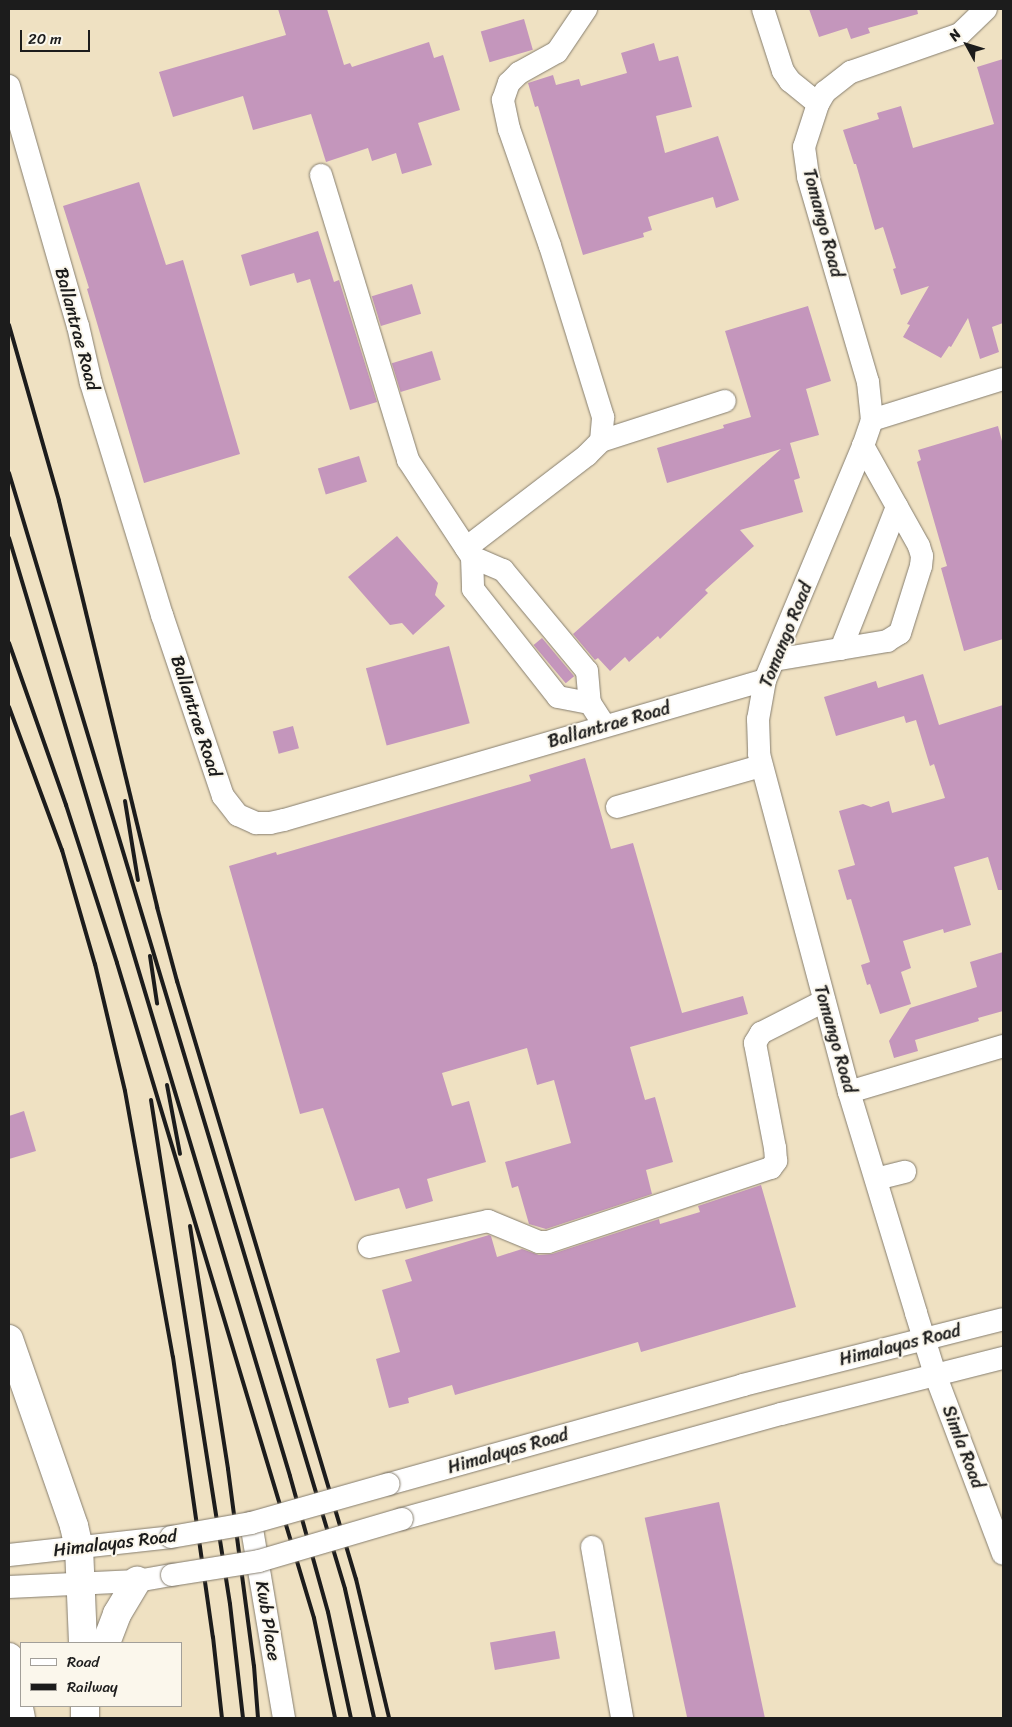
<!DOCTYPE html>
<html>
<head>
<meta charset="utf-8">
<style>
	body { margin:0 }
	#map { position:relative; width:1012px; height:1727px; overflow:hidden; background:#efe1c2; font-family:Sriracha,sans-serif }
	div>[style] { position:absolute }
	.building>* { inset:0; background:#c496bc; transform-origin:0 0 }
	.roads { filter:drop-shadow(0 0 1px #867e6f) drop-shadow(0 0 1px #867e6f) }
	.minor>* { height:22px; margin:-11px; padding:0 11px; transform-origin:11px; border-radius:11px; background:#fff }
	.major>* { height:28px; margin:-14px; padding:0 14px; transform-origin:14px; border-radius:14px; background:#fff }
	.rail>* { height:4px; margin:-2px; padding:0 2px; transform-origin:2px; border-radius:2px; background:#1c1c1c }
	.bridges { filter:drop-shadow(0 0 1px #867e6f) drop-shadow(0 0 1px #867e6f) }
	.minor-bridge>* { height:22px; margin:-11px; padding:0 11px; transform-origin:11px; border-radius:11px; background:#fff }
	span { translate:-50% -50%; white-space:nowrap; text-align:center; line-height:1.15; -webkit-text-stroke:4px #fbf7ec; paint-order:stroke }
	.street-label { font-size:18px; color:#1c1c1c }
	.frame { position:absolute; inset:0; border:10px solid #1c1c1c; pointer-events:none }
	.legend { position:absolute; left:20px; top:1642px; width:162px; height:65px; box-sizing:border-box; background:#fbf7ec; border:1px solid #a29f99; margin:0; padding:6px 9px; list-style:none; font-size:15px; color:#1c1c1c }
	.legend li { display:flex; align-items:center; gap:10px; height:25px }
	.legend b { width:25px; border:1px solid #a29f99 }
	.north { position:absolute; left:942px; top:20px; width:50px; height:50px; -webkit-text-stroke:4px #fbf7ec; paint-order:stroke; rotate:309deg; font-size:14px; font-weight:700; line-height:20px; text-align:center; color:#1c1c1c }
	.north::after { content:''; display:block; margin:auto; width:18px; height:22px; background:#1c1c1c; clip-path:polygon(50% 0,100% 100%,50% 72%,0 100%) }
	.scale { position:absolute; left:20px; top:30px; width:70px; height:22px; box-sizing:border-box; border:2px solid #1c1c1c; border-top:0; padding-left:6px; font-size:15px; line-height:18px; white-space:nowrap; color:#1c1c1c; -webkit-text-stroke:4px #fbf7ec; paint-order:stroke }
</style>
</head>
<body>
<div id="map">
	<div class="building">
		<i style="clip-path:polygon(278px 9px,327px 9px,344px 65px,350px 63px,352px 67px,429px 42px,434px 58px,443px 55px,460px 110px,418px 123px,432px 165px,402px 174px,396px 153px,372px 161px,368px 148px,326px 162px,311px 114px,253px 130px,243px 96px,173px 117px,159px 72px,286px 35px)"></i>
		<i style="clip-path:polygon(809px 9px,917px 9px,918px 14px,868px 28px,870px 33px,851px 39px,847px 28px,819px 37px)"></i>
		<i style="left:524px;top:19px;width:32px;height:45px;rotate:74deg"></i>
		<i style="clip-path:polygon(654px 43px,659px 61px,678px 56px,692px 107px,656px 116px,665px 153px,718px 136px,739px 200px,716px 208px,713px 197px,648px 217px,652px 230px,643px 233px,644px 237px,583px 255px,538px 106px,535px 107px,528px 83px,553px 75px,556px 85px,579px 79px,581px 86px,627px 73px,621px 53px)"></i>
		<i style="clip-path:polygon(1003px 59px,1003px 323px,992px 327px,999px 352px,980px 359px,968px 318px,951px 347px,949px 346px,941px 358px,903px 337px,910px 325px,907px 324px,929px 286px,901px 295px,893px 269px,896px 268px,883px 227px,875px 230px,856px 164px,854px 164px,843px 130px,879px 119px,877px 113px,901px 106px,913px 148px,994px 124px,977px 67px)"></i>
		<i style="clip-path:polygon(139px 182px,166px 265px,183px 260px,240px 454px,144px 483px,87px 289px,89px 288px,63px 206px)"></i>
		<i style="clip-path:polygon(318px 231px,334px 282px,339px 280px,377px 402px,350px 410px,310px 279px,297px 283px,294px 273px,250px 286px,241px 255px)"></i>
		<i style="left:412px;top:284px;width:31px;height:42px;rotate:73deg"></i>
		<i style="clip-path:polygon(808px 306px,831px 381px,806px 389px,819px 435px,790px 443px,800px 478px,794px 480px,803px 512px,740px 530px,754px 546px,705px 590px,708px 593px,660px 639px,658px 636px,629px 662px,625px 657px,610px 671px,598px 658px,595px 660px,573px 634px,781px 449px,667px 483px,657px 448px,724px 428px,723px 425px,751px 417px,725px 331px)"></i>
		<i style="left:432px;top:351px;width:30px;height:42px;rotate:73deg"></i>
		<i style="clip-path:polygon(998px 426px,1003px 445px,1003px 639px,964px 651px,941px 568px,947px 566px,917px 462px,921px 460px,918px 450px)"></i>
		<i style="left:359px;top:456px;width:27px;height:43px;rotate:73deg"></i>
		<i style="clip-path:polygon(397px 536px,438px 583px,435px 595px,445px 606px,413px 635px,402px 623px,390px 625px,348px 577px)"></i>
		<i style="left:542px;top:638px;width:50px;height:11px;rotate:50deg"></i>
		<i style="left:449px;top:646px;width:80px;height:86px;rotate:75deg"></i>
		<i style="clip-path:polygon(923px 674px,939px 725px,1003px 705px,1003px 890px,998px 890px,988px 857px,954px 867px,971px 925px,944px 933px,943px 929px,903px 941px,911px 968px,901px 972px,911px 1004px,880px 1014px,870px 984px,867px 985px,861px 965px,870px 962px,851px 899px,847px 900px,838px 870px,855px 865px,839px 811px,863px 804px,871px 807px,889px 801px,892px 813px,945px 798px,934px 764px,930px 766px,916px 720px,906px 723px,904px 716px,836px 736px,824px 697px,876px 681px,878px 688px)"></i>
		<i style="left:293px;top:726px;width:23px;height:21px;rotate:75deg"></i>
		<i style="clip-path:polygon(585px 758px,611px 849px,633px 843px,682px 1013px,743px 996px,748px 1014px,630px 1047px,645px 1100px,655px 1097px,673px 1162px,646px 1170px,652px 1194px,546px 1229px,529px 1224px,518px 1186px,512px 1188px,505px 1162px,571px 1143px,554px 1080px,537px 1085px,527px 1048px,442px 1073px,452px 1106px,469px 1101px,486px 1162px,427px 1179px,433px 1201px,406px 1209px,399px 1188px,355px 1201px,323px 1108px,300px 1114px,229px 866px,276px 852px,277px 855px,531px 781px,529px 775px)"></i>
		<i style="clip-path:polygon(1003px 952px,1003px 1011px,978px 1018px,979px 1021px,915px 1040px,918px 1051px,894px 1058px,889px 1041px,910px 1008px,977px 987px,970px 962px)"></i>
		<i style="clip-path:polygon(24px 1111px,36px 1151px,9px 1159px,9px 1116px)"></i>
		<i style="clip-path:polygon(761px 1185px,796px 1307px,641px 1352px,638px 1342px,455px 1395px,452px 1385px,408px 1398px,409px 1403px,389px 1408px,376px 1359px,400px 1352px,382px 1290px,412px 1281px,405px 1260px,489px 1235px,491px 1236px,497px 1257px,522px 1249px,539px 1255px,552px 1254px,659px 1219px,660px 1224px,700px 1212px,698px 1206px)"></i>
		<i style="left:719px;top:1502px;width:220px;height:76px;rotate:78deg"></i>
		<i style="left:555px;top:1631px;width:28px;height:66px;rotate:80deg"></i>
	</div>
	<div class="roads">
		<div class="minor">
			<i style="left:763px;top:9px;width:65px;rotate:72.1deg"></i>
			<i style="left:783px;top:71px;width:12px;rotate:55deg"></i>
			<i style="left:790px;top:81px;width:36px;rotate:39deg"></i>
			<i style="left:818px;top:104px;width:45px;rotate:108deg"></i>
			<i style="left:804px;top:147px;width:30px;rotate:82deg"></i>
			<i style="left:808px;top:177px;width:214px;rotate:73.7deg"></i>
			<i style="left:868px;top:382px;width:38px;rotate:84deg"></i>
			<i style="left:872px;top:420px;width:28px;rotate:109deg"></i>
			<i style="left:863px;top:446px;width:254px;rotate:112.7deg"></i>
			<i style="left:765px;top:680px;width:40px;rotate:100deg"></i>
			<i style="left:758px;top:719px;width:35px;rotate:88deg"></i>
			<i style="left:759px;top:754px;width:350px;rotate:75.1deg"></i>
			<i style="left:849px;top:1092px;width:231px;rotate:73.1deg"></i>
			<i style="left:916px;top:1313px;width:64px;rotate:72.7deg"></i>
			<i style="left:935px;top:1374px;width:192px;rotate:69.3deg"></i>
			<i style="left:9px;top:86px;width:250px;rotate:74deg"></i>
			<i style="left:78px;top:326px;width:58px;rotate:77.2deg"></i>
			<i style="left:91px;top:383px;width:243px;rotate:73deg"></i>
			<i style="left:162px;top:615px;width:191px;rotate:71.4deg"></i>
			<i style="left:223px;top:796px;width:24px;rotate:52deg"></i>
			<i style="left:238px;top:815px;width:20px;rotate:24deg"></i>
			<i style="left:256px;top:823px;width:14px"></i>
			<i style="left:270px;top:823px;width:14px;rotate:-12deg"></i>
			<i style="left:284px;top:820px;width:501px;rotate:-16.23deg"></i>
			<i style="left:818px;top:104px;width:14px;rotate:-60deg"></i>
			<i style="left:825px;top:92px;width:33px;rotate:-38deg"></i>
			<i style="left:851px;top:72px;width:115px;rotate:-19.2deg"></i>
			<i style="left:960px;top:34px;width:36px;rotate:-44deg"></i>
			<i style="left:321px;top:175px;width:298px;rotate:73deg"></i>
			<i style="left:408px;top:460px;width:116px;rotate:56.6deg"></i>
			<i style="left:472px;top:557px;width:34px;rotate:23deg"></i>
			<i style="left:503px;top:570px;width:131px;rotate:50.3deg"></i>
			<i style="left:587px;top:671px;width:32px;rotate:85deg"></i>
			<i style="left:590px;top:703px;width:27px;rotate:57deg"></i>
			<i style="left:872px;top:420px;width:137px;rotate:-17.4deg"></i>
			<i style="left:601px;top:441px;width:130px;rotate:-17.9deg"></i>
			<i style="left:466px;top:548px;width:153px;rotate:-37.5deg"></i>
			<i style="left:587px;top:455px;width:20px;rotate:-45deg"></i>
			<i style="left:601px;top:441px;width:24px;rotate:-85deg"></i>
			<i style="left:603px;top:417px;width:179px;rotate:-107.2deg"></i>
			<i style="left:550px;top:246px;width:124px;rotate:-109.3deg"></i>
			<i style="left:509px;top:129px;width:30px;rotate:-102deg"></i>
			<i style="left:503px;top:100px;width:18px;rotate:-71deg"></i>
			<i style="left:509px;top:83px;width:14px;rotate:-45deg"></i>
			<i style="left:519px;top:73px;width:43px;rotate:-28.9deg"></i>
			<i style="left:557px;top:52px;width:52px;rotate:-56deg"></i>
			<i style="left:472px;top:557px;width:32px;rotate:88deg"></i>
			<i style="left:473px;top:589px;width:137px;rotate:51.8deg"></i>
			<i style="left:558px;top:697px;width:33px;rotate:11deg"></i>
			<i style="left:841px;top:649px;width:153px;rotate:-68.5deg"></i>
			<i style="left:774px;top:660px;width:115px;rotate:-9.5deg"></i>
			<i style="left:887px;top:641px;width:15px;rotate:-32deg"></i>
			<i style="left:900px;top:633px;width:70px;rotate:-72.6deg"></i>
			<i style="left:921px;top:566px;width:10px;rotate:-84deg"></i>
			<i style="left:922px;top:556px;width:10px;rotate:-107deg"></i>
			<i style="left:919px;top:546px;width:115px;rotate:-119.2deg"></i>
			<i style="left:617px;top:807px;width:150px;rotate:-15.9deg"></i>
			<i style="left:849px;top:1092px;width:161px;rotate:-16.6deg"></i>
			<i style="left:876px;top:1179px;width:30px;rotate:-14deg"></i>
			<i style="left:369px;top:1247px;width:122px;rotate:-12.3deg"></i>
			<i style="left:488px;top:1221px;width:55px;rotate:22.4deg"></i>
			<i style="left:539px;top:1242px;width:9px"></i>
			<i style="left:548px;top:1242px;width:235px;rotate:-18.4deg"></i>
			<i style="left:771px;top:1168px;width:9px;rotate:-54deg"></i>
			<i style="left:776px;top:1161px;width:13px;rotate:-94deg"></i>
			<i style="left:775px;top:1148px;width:107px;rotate:-100.8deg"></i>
			<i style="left:755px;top:1043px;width:12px;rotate:-59deg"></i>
			<i style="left:761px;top:1033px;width:71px;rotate:-26.9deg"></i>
			<i style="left:389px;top:1484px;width:368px;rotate:-15.6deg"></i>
			<i style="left:743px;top:1385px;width:268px;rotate:-14.2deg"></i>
			<i style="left:402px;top:1519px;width:393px;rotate:-15.5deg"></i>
			<i style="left:781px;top:1414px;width:229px;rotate:-14.2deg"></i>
			<i style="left:251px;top:1523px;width:198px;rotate:80.4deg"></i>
			<i style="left:592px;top:1547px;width:174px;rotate:80deg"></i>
			<i style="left:9px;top:1555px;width:163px;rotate:-6.3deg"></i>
			<i style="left:9px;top:1587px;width:128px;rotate:-2.7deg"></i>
			<i style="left:137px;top:1581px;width:36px;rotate:-10deg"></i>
		</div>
		<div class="major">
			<i style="left:9px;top:1339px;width:198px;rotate:70.8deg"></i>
			<i style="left:74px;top:1526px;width:22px;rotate:77deg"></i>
			<i style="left:79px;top:1547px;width:96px;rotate:87.6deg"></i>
			<i style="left:106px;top:1643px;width:31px;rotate:-69deg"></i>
			<i style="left:117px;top:1614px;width:39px;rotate:-59deg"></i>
			<i style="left:9px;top:1657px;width:62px;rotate:78.9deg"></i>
			<i style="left:85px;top:1706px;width:12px;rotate:90deg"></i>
		</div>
	</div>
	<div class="rail">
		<i style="left:9px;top:325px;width:183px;rotate:74.1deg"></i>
		<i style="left:59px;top:501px;width:418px;rotate:76.4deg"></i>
		<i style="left:157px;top:907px;width:77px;rotate:74.9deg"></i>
		<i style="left:177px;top:981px;width:624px;rotate:73.34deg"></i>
		<i style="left:356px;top:1579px;width:143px;rotate:76.6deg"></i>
		<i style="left:9px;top:473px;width:1165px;rotate:73.24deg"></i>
		<i style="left:345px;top:1589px;width:132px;rotate:77.3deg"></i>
		<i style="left:9px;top:538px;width:979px;rotate:73.32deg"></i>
		<i style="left:290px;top:1476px;width:141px;rotate:74.4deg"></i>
		<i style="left:328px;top:1612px;width:108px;rotate:77.8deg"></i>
		<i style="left:9px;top:643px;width:172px;rotate:70.6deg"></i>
		<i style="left:66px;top:805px;width:166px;rotate:72.1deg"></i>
		<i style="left:117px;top:963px;width:684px;rotate:73.26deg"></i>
		<i style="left:314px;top:1618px;width:102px;rotate:78.1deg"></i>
		<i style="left:9px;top:707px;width:153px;rotate:69.7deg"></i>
		<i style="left:62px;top:850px;width:119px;rotate:73.9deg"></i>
		<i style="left:95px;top:964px;width:130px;rotate:76.7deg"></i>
		<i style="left:125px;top:1091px;width:270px;rotate:79.8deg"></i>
		<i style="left:173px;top:1357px;width:283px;rotate:81.9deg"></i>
		<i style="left:213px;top:1637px;width:81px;rotate:83.7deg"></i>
		<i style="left:125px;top:801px;width:80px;rotate:80.7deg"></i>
		<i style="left:150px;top:956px;width:48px;rotate:81.5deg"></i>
		<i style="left:167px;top:1085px;width:70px;rotate:79.3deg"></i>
		<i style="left:151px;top:1100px;width:510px;rotate:81.09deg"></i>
		<i style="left:230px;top:1604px;width:115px;rotate:83.5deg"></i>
		<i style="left:190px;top:1226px;width:246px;rotate:81.1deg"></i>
		<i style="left:228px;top:1469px;width:199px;rotate:82.5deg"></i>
		<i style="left:254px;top:1666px;width:52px;rotate:85.6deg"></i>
	</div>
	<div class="bridges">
		<div class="minor-bridge">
			<i style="left:171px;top:1537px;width:81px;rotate:-9.9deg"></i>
			<i style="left:251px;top:1523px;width:143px;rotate:-15.8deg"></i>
			<i style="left:172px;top:1575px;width:88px;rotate:-9.1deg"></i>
			<i style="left:259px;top:1561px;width:149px;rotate:-16.4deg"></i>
		</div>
	</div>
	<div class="street-label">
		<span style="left:823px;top:223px;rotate:75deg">Tomango Road</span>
		<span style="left:77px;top:329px;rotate:75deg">Ballantrae Road</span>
		<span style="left:786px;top:635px;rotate:-68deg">Tomango Road</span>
		<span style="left:196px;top:716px;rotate:72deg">Ballantrae Road</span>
		<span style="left:609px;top:725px;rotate:-16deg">Ballantrae Road</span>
		<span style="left:835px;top:1039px;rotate:74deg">Tomango Road</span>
		<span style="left:900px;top:1345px;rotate:-14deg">Himalayas Road</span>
		<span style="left:963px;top:1447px;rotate:69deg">Simla Road</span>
		<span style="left:508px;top:1451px;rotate:-16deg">Himalayas Road</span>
		<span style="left:115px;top:1543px;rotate:-7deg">Himalayas Road</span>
		<span style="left:268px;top:1621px;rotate:81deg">Kwb Place</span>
	</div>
	<div class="frame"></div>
	<ul class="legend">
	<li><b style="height:6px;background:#fff"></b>Road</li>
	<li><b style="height:6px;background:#1c1c1c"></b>Railway</li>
	</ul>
	<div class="north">N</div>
	<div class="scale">20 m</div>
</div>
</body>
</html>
